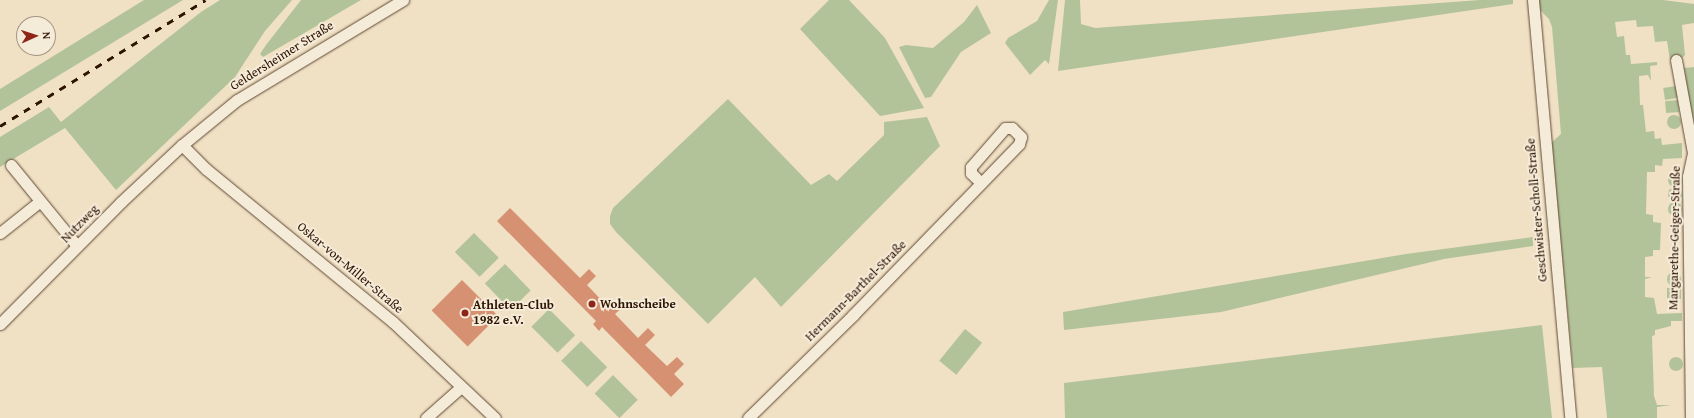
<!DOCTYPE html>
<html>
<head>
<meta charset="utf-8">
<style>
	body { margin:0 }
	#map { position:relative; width:1694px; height:418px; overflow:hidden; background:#f0e0c4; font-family:"Gentium Book Plus",serif }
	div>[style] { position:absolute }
	.green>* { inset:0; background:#b3c399; transform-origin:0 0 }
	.round { border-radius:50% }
	.building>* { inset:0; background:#d69172; transform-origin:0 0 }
	.roads { filter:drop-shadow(0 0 1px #5e4731) drop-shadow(0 0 1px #5e4731) }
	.street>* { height:11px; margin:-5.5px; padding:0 5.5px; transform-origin:5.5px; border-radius:5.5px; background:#f5ebd9 }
	.rail>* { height:3px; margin-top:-1.5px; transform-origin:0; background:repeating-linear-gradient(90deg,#2d1400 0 7px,transparent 0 14px) }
	.dots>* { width:11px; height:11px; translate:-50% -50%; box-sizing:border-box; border:2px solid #f5ebd9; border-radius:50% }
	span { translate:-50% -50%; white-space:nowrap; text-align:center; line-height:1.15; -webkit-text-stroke:4px #f5ebd9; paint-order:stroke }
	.street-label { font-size:13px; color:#2d1400 }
	.poi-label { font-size:13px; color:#2d1400; font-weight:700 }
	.left { translate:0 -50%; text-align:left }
	.north { position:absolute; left:16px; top:16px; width:40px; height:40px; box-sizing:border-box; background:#f5ebd9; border:1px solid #a59582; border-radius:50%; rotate:87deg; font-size:11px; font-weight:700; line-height:16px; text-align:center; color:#2d1400 }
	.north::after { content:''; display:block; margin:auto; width:14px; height:18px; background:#8f2418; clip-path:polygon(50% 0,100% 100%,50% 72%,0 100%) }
</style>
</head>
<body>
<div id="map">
	<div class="green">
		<i style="clip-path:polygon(144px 0,183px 0,0 111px,0 89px)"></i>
		<i style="clip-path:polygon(220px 0,292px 0,265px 31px,235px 77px,116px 190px,65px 128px,0 167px,0 137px,49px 107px,61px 122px,201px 12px)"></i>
		<i style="clip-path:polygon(301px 0,361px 0,263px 57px,260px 54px,266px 45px)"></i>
		<i style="clip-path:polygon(829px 0,849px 0,885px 38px,924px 108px,880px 116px,800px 29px)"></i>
		<i style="clip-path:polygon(1049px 0,1058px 0,1049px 64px,1045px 60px,1030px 75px,1005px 43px,1008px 38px,1037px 21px)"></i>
		<i style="clip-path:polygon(1065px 0,1080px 0,1081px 24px,1095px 28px,1480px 0,1513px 0,1513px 4px,1058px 71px)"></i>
		<i style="clip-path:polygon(1538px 0,1663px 0,1694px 4px,1694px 23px,1682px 25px,1685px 55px,1682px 58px,1670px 60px,1667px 41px,1655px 42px,1653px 26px,1637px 27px,1636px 20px,1615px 22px,1617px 37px,1624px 36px,1626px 55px,1630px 55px,1631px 64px,1657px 62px,1657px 65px,1650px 66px,1651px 81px,1648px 75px,1639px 76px,1640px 105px,1643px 105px,1646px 132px,1654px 131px,1655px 139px,1661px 138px,1662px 145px,1682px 143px,1682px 158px,1663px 159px,1662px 166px,1655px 165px,1655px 172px,1647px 172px,1646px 214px,1653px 215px,1653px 222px,1661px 223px,1660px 250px,1653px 250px,1653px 256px,1645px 257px,1645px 277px,1652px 277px,1645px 279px,1645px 297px,1654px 298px,1657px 314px,1682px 313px,1682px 321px,1671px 321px,1671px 326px,1655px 330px,1655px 335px,1652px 336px,1654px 396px,1657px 405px,1671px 405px,1657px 407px,1657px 418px,1607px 418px,1602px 367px,1573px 368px,1551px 143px,1561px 134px,1552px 27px,1549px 19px,1540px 10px)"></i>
		<i style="clip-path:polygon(977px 5px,991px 33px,961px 52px,931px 97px,925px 98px,899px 47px,906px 45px,933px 48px,964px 22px)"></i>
		<i style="clip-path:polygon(1694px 67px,1694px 135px,1684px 68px)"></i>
		<i style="left:1676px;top:86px;width:12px;height:13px;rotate:81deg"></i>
		<i style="clip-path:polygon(728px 99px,811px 185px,829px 174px,837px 181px,884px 135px,884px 122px,927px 117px,940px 146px,781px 307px,755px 277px,708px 324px,616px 232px,610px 224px,610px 216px,613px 208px)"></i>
		<i style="left:1678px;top:100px;width:12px;height:13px;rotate:85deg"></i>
		<i class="round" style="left:1667px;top:115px;width:14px;height:14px"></i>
		<i class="round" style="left:1668px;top:173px;width:14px;height:14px"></i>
		<i class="round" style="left:1668px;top:187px;width:14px;height:14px"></i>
		<i class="round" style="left:1668px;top:202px;width:14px;height:14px"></i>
		<i style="left:474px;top:233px;width:35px;height:27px;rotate:45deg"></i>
		<i style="clip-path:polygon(1533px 237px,1533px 246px,1444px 259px,1221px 312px,1064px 330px,1063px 312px,1406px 254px)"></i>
		<i style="left:505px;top:264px;width:37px;height:28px;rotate:46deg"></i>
		<i class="round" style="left:1667px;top:272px;width:14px;height:14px"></i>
		<i style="left:1667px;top:288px;width:14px;height:11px"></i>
		<i style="left:549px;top:309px;width:37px;height:25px;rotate:45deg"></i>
		<i style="clip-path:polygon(1542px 325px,1552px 418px,1065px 418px,1064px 383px)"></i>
		<i style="left:965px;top:329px;width:22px;height:41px;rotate:39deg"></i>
		<i style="left:581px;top:341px;width:37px;height:28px;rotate:45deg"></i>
		<i class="round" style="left:1669px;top:357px;width:14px;height:14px"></i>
		<i style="left:613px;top:375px;width:35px;height:26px;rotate:45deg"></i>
	</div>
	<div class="building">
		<i style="clip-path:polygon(510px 208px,580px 278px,589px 269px,596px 276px,587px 285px,609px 308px,618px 298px,625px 305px,615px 314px,638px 338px,648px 328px,655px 335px,645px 345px,667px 366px,677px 357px,684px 364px,674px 374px,684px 384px,671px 397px,602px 327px,599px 331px,593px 324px,596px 321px,497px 221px)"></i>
		<i style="left:462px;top:280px;width:51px;height:43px;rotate:45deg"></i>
	</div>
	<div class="roads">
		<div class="street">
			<i style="left:1533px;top:0;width:420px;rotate:84.9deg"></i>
			<i style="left:1676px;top:60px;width:95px;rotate:79.6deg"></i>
			<i style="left:1693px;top:153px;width:24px;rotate:102deg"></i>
			<i style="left:1688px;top:176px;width:242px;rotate:89.3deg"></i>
			<i style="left:182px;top:145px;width:34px;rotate:45deg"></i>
			<i style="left:206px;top:169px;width:242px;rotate:39.3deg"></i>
			<i style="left:393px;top:322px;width:140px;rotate:43.3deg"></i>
			<i style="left:11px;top:165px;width:104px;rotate:50.8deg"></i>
			<i style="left:0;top:233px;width:50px;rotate:-38.5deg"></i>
			<i style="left:0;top:324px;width:172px;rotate:-45.2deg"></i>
			<i style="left:121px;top:202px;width:83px;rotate:-43.1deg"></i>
			<i style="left:182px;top:145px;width:71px;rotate:-39.3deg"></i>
			<i style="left:237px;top:100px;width:194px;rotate:-31.1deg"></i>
			<i style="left:426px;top:418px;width:47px;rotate:-41.5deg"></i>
			<i style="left:748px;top:418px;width:147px;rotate:-44.4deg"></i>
			<i style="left:853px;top:315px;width:152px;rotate:-45.8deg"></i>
			<i style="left:959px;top:206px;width:86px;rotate:-45.9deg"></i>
			<i style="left:1019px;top:144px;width:7px;rotate:-74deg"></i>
			<i style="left:1021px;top:137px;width:13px;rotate:-135deg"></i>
			<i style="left:1012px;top:128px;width:7px;rotate:180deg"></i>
			<i style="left:1005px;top:128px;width:52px;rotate:131.1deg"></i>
			<i style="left:971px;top:167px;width:6px;rotate:90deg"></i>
			<i style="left:971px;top:173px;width:14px;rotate:45deg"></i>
		</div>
	</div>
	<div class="rail">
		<i style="left:0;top:126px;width:241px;rotate:-31.5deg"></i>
	</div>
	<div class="dots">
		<i style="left:592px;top:304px;background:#8f2418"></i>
		<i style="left:465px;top:313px;background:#8f2418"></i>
	</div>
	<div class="street-label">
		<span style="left:282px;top:56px;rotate:-32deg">Geldersheimer Straße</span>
		<span style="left:1537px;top:210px;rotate:-95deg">Geschwister-Scholl-Straße</span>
		<span style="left:80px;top:224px;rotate:-46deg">Nutzweg</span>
		<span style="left:1675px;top:238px;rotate:-89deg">Margarethe-Geiger-Straße</span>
		<span style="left:350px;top:268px;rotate:40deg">Oskar-von-Miller-Straße</span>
		<span style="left:856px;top:291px;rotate:-45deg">Hermann-Barthel-Straße</span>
	</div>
	<div class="poi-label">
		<span class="left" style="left:600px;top:304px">Wohnscheibe</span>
		<span class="left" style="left:473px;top:313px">Athleten-Club<br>1982 e.V.</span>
	</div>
	<div class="north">N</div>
</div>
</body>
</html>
